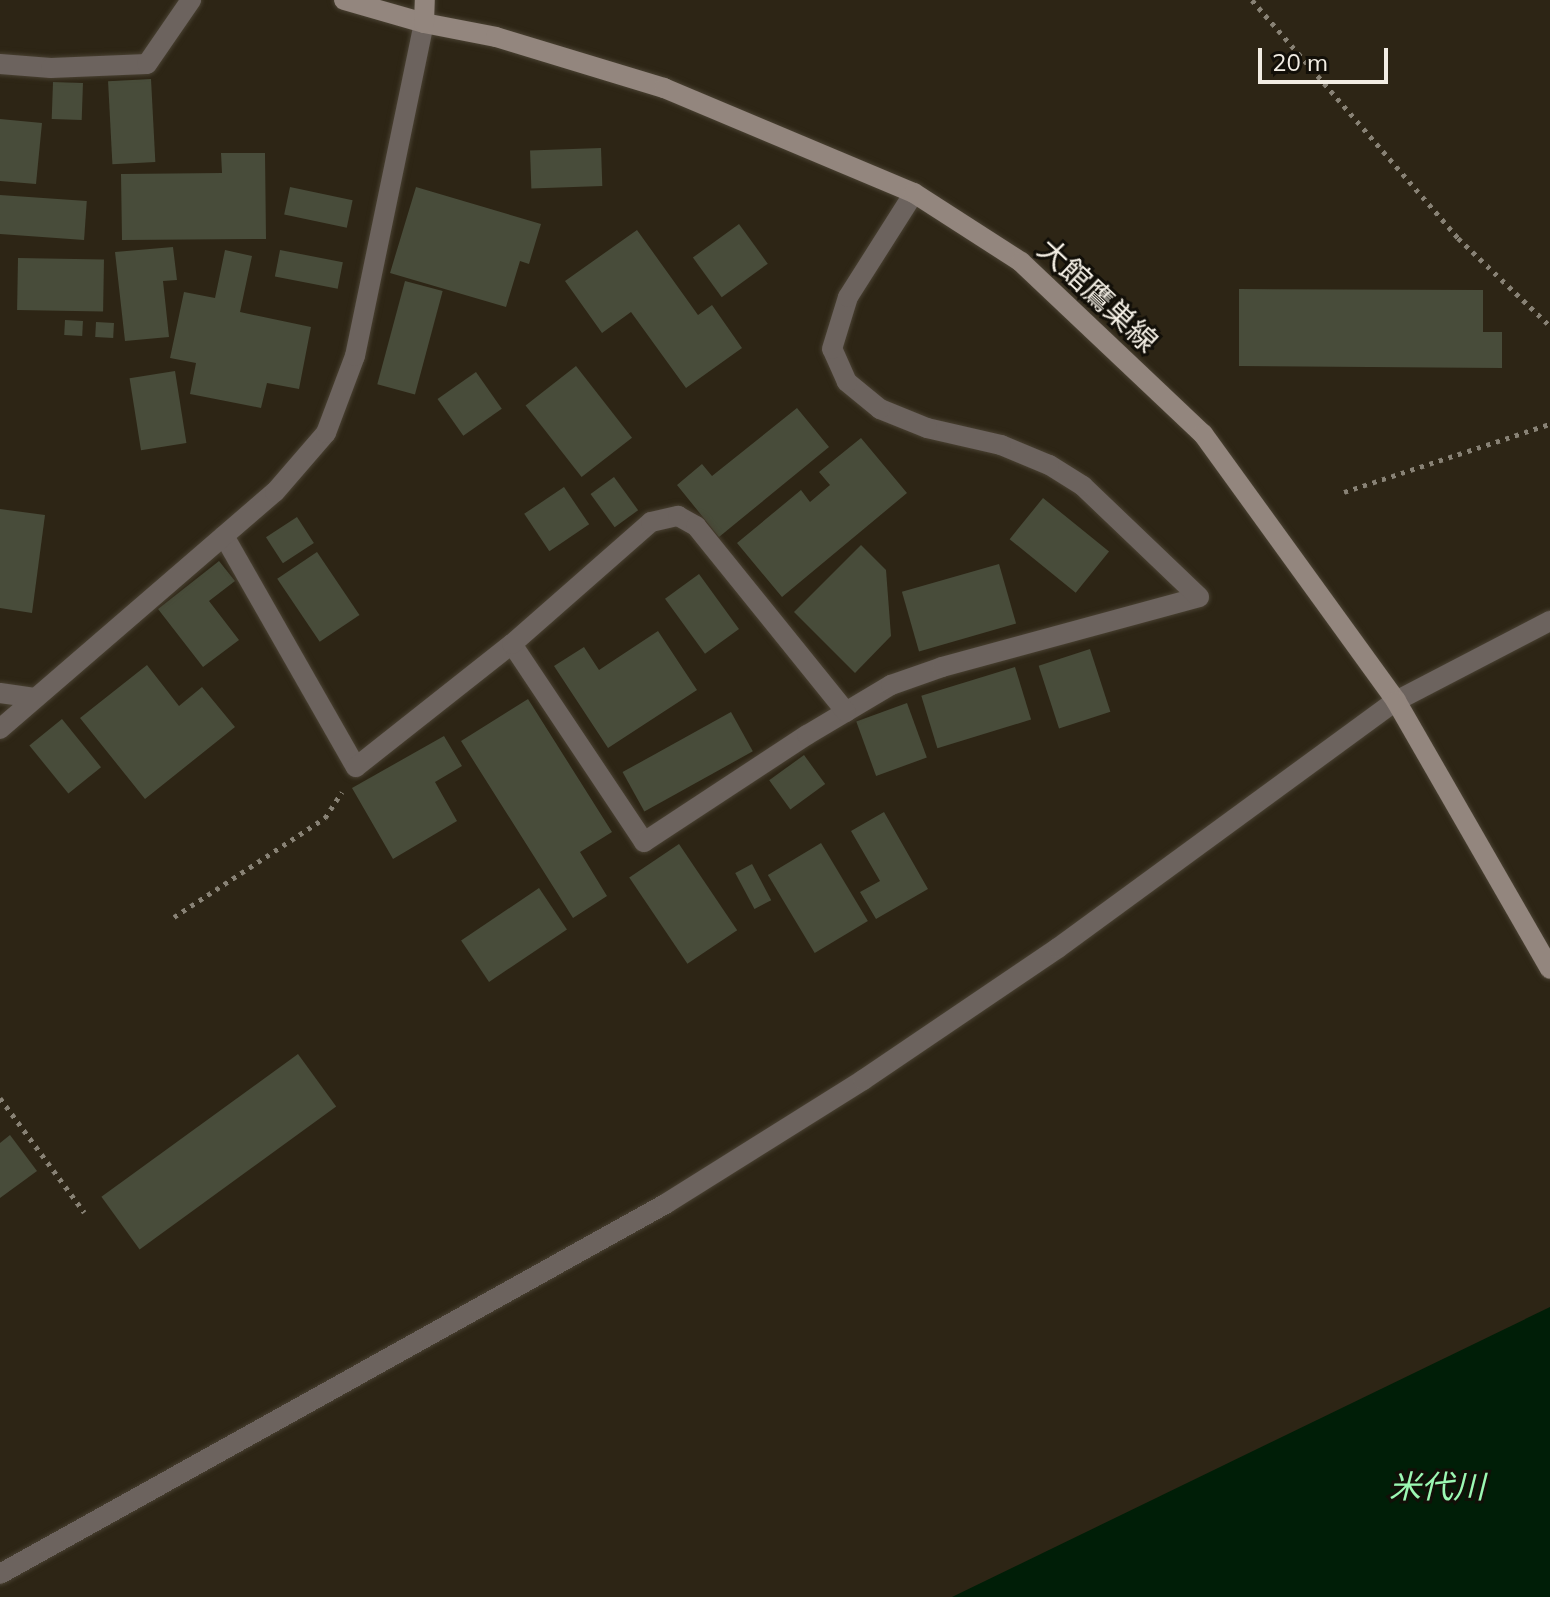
<!DOCTYPE html>
<html>
<head>
<meta charset="utf-8">
<style>
	body { margin:0 }
	#map { position:relative; width:1550px; height:1597px; overflow:hidden; background:#2d2515; font-family:Mulish,"Noto Sans JP",sans-serif }
	div>[style] { position:absolute }
	.water>* { inset:0; background:#001e07 }
	.building>* { inset:0; background:#484c3a; transform-origin:0 0 }
	.path>* { height:5px; margin-top:-2.5px; transform-origin:0; background:repeating-linear-gradient(90deg,#888275 0 4px,transparent 0 10px) }
	.roads { filter:drop-shadow(0 0 2px #494132) drop-shadow(0 0 2px #494132) }
	.street>* { height:20px; margin:-10px; padding:0 10px; transform-origin:10px; border-radius:10px; background:#6c635e }
	.secondary>* { height:20px; margin:-10px; padding:0 10px; transform-origin:10px; border-radius:10px; background:#93867e }
	span { translate:-50% -50%; white-space:nowrap; text-align:center; line-height:1.15; -webkit-text-stroke:6px #120f08; paint-order:stroke }
	.street-label { font-size:30px; color:#f2ede3 }
	.water-label { font-size:32px; color:#9bf8b3; font-style:italic }
	.scale { position:absolute; left:1258px; top:48px; width:130px; height:36px; box-sizing:border-box; border:4px solid #f2ede3; border-top:0; padding-left:10px; font-size:24px; line-height:28px; white-space:nowrap; color:#f2ede3; -webkit-text-stroke:6px #120f08; paint-order:stroke }
</style>
</head>
<body>
<div id="map">
	<div class="water">
		<i style="clip-path:polygon(1550px 1307px,1550px 1597px,952px 1597px)"></i>
	</div>
	<div class="building">
		<i style="left:151px;top:79px;width:83px;height:43px;rotate:87deg"></i>
		<i style="left:53px;top:82px;width:30px;height:37px;rotate:2deg"></i>
		<i style="clip-path:polygon(0 119px,42px 123px,36px 184px,0 181px)"></i>
		<i style="left:601px;top:148px;width:38px;height:71px;rotate:88deg"></i>
		<i style="clip-path:polygon(221px 153px,265px 153px,266px 239px,122px 240px,121px 174px,222px 173px)"></i>
		<i style="left:290px;top:187px;width:64px;height:28px;rotate:12deg"></i>
		<i style="clip-path:polygon(416px 187px,541px 224px,529px 264px,520px 261px,506px 307px,390px 273px)"></i>
		<i style="left:0;top:195px;width:87px;height:39px;rotate:4deg"></i>
		<i style="left:739px;top:224px;width:49px;height:57px;rotate:54deg"></i>
		<i style="clip-path:polygon(637px 230px,698px 315px,712px 305px,742px 348px,686px 388px,631px 312px,602px 333px,565px 281px)"></i>
		<i style="clip-path:polygon(173px 247px,177px 280px,163px 281px,169px 337px,125px 341px,115px 252px)"></i>
		<i style="clip-path:polygon(225px 250px,252px 256px,240px 312px,311px 327px,299px 389px,267px 383px,261px 408px,190px 394px,196px 363px,170px 358px,184px 292px,215px 298px)"></i>
		<i style="left:280px;top:250px;width:64px;height:27px;rotate:11deg"></i>
		<i style="left:18px;top:258px;width:86px;height:52px;rotate:1deg"></i>
		<i style="left:405px;top:281px;width:39px;height:107px;rotate:15deg"></i>
		<i style="clip-path:polygon(1239px 289px,1483px 290px,1483px 332px,1502px 332px,1502px 368px,1239px 366px)"></i>
		<i style="left:65px;top:320px;width:18px;height:15px;rotate:3deg"></i>
		<i style="left:96px;top:322px;width:18px;height:15px;rotate:3deg"></i>
		<i style="left:576px;top:366px;width:91px;height:64px;rotate:52deg"></i>
		<i style="left:175px;top:371px;width:73px;height:46px;rotate:81deg"></i>
		<i style="left:476px;top:372px;width:45px;height:47px;rotate:55deg"></i>
		<i style="clip-path:polygon(797px 408px,829px 447px,719px 537px,677px 485px,702px 464px,712px 476px)"></i>
		<i style="clip-path:polygon(861px 438px,907px 493px,782px 597px,737px 543px,801px 490px,810px 502px,830px 485px,819px 472px)"></i>
		<i style="left:614px;top:477px;width:41px;height:29px;rotate:54deg"></i>
		<i style="left:564px;top:487px;width:45px;height:48px;rotate:56deg"></i>
		<i style="left:1043px;top:498px;width:85px;height:53px;rotate:39deg"></i>
		<i style="clip-path:polygon(0 509px,45px 515px,32px 613px,0 608px)"></i>
		<i style="left:297px;top:517px;width:31px;height:37px;rotate:57deg"></i>
		<i style="clip-path:polygon(861px 545px,886px 570px,891px 636px,855px 673px,794px 612px)"></i>
		<i style="left:317px;top:552px;width:76px;height:48px;rotate:56deg"></i>
		<i style="clip-path:polygon(219px 561px,235px 581px,209px 601px,239px 640px,203px 667px,158px 609px)"></i>
		<i style="left:999px;top:564px;width:62px;height:101px;rotate:74deg"></i>
		<i style="left:699px;top:574px;width:68px;height:42px;rotate:54deg"></i>
		<i style="clip-path:polygon(658px 631px,697px 690px,608px 748px,554px 666px,584px 647px,599px 670px)"></i>
		<i style="left:1090px;top:649px;width:66px;height:54px;rotate:72deg"></i>
		<i style="clip-path:polygon(147px 665px,179px 706px,202px 687px,235px 727px,145px 799px,80px 718px)"></i>
		<i style="left:1015px;top:667px;width:55px;height:98px;rotate:73deg"></i>
		<i style="clip-path:polygon(528px 699px,612px 832px,580px 852px,607px 896px,573px 918px,461px 741px)"></i>
		<i style="left:907px;top:703px;width:58px;height:54px;rotate:70deg"></i>
		<i style="left:731px;top:712px;width:45px;height:124px;rotate:61deg"></i>
		<i style="left:62px;top:719px;width:62px;height:42px;rotate:51deg"></i>
		<i style="clip-path:polygon(444px 736px,462px 766px,435px 782px,457px 821px,393px 859px,352px 788px)"></i>
		<i style="left:804px;top:755px;width:36px;height:43px;rotate:54deg"></i>
		<i style="clip-path:polygon(884px 812px,928px 889px,876px 919px,860px 892px,880px 881px,851px 831px)"></i>
		<i style="left:821px;top:843px;width:91px;height:62px;rotate:59deg"></i>
		<i style="left:679px;top:844px;width:104px;height:60px;rotate:56deg"></i>
		<i style="left:752px;top:864px;width:41px;height:19px;rotate:62deg"></i>
		<i style="left:539px;top:888px;width:50px;height:94px;rotate:56deg"></i>
		<i style="left:298px;top:1054px;width:65px;height:243px;rotate:54deg"></i>
		<i style="clip-path:polygon(10px 1135px,37px 1171px,0 1198px,0 1143px)"></i>
	</div>
	<div class="path">
		<i style="left:1252px;top:0;width:315px;rotate:49.1deg"></i>
		<i style="left:1458px;top:238px;width:127px;rotate:43.7deg"></i>
		<i style="left:1344px;top:492px;width:217px;rotate:-18.3deg"></i>
		<i style="left:174px;top:917px;width:181px;rotate:-33.3deg"></i>
		<i style="left:325px;top:818px;width:31px;rotate:-57deg"></i>
		<i style="left:0;top:1098px;width:142px;rotate:53.6deg"></i>
	</div>
	<div class="roads">
		<div class="street">
			<i style="left:0;top:64px;width:51px;rotate:4.5deg"></i>
			<i style="left:51px;top:68px;width:96px;rotate:-2.4deg"></i>
			<i style="left:147px;top:64px;width:78px;rotate:-55.5deg"></i>
			<i style="left:224px;top:536px;width:266px;rotate:60.3deg"></i>
			<i style="left:356px;top:767px;width:199px;rotate:-38.3deg"></i>
			<i style="left:512px;top:644px;width:238px;rotate:56.3deg"></i>
			<i style="left:644px;top:842px;width:195px;rotate:-33.3deg"></i>
			<i style="left:807px;top:735px;width:98px;rotate:-30.8deg"></i>
			<i style="left:891px;top:685px;width:54px;rotate:-19.4deg"></i>
			<i style="left:942px;top:667px;width:266px;rotate:-15.2deg"></i>
			<i style="left:1199px;top:597px;width:161px;rotate:-136.3deg"></i>
			<i style="left:1083px;top:486px;width:40px;rotate:-148deg"></i>
			<i style="left:1049px;top:465px;width:52px;rotate:-157.4deg"></i>
			<i style="left:1001px;top:445px;width:76px;rotate:-167.1deg"></i>
			<i style="left:927px;top:428px;width:51px;rotate:-158deg"></i>
			<i style="left:880px;top:409px;width:43px;rotate:-140.7deg"></i>
			<i style="left:847px;top:382px;width:36px;rotate:-114deg"></i>
			<i style="left:832px;top:349px;width:54px;rotate:-72.9deg"></i>
			<i style="left:848px;top:297px;width:123px;rotate:-57.6deg"></i>
			<i style="left:512px;top:644px;width:185px;rotate:-41.3deg"></i>
			<i style="left:651px;top:522px;width:28px;rotate:-13deg"></i>
			<i style="left:678px;top:516px;width:21px;rotate:29deg"></i>
			<i style="left:696px;top:526px;width:239px;rotate:51.1deg"></i>
			<i style="left:0;top:693px;width:35px;rotate:8deg"></i>
			<i style="left:0;top:729px;width:363px;rotate:-40.8deg"></i>
			<i style="left:275px;top:492px;width:78px;rotate:-49.2deg"></i>
			<i style="left:326px;top:433px;width:82px;rotate:-69.4deg"></i>
			<i style="left:355px;top:356px;width:340px;rotate:-78.3deg"></i>
			<i style="left:0;top:1574px;width:763px;rotate:-29.08deg"></i>
			<i style="left:667px;top:1203px;width:231px;rotate:-32.1deg"></i>
			<i style="left:863px;top:1080px;width:235px;rotate:-34.1deg"></i>
			<i style="left:1058px;top:948px;width:419px;rotate:-36.2deg"></i>
			<i style="left:1396px;top:701px;width:174px;rotate:-27.5deg"></i>
		</div>
		<div class="secondary">
			<i style="left:344px;top:0;width:83px;rotate:16deg"></i>
			<i style="left:424px;top:23px;width:73px;rotate:11deg"></i>
			<i style="left:496px;top:37px;width:176px;rotate:16.9deg"></i>
			<i style="left:664px;top:88px;width:271px;rotate:22.8deg"></i>
			<i style="left:914px;top:193px;width:127px;rotate:32.8deg"></i>
			<i style="left:1021px;top:262px;width:250px;rotate:43.4deg"></i>
			<i style="left:1203px;top:434px;width:329px;rotate:54.1deg"></i>
			<i style="left:1396px;top:701px;width:309px;rotate:60.1deg"></i>
			<i style="left:424px;top:23px;width:23px;rotate:-88deg"></i>
		</div>
	</div>
	<div class="street-label">
		<span style="left:1098px;top:295px;rotate:43deg">大館鷹巣線</span>
	</div>
	<div class="water-label">
		<span style="left:1437px;top:1486px">米代川</span>
	</div>
	<div class="scale">20 m</div>
</div>
</body>
</html>
